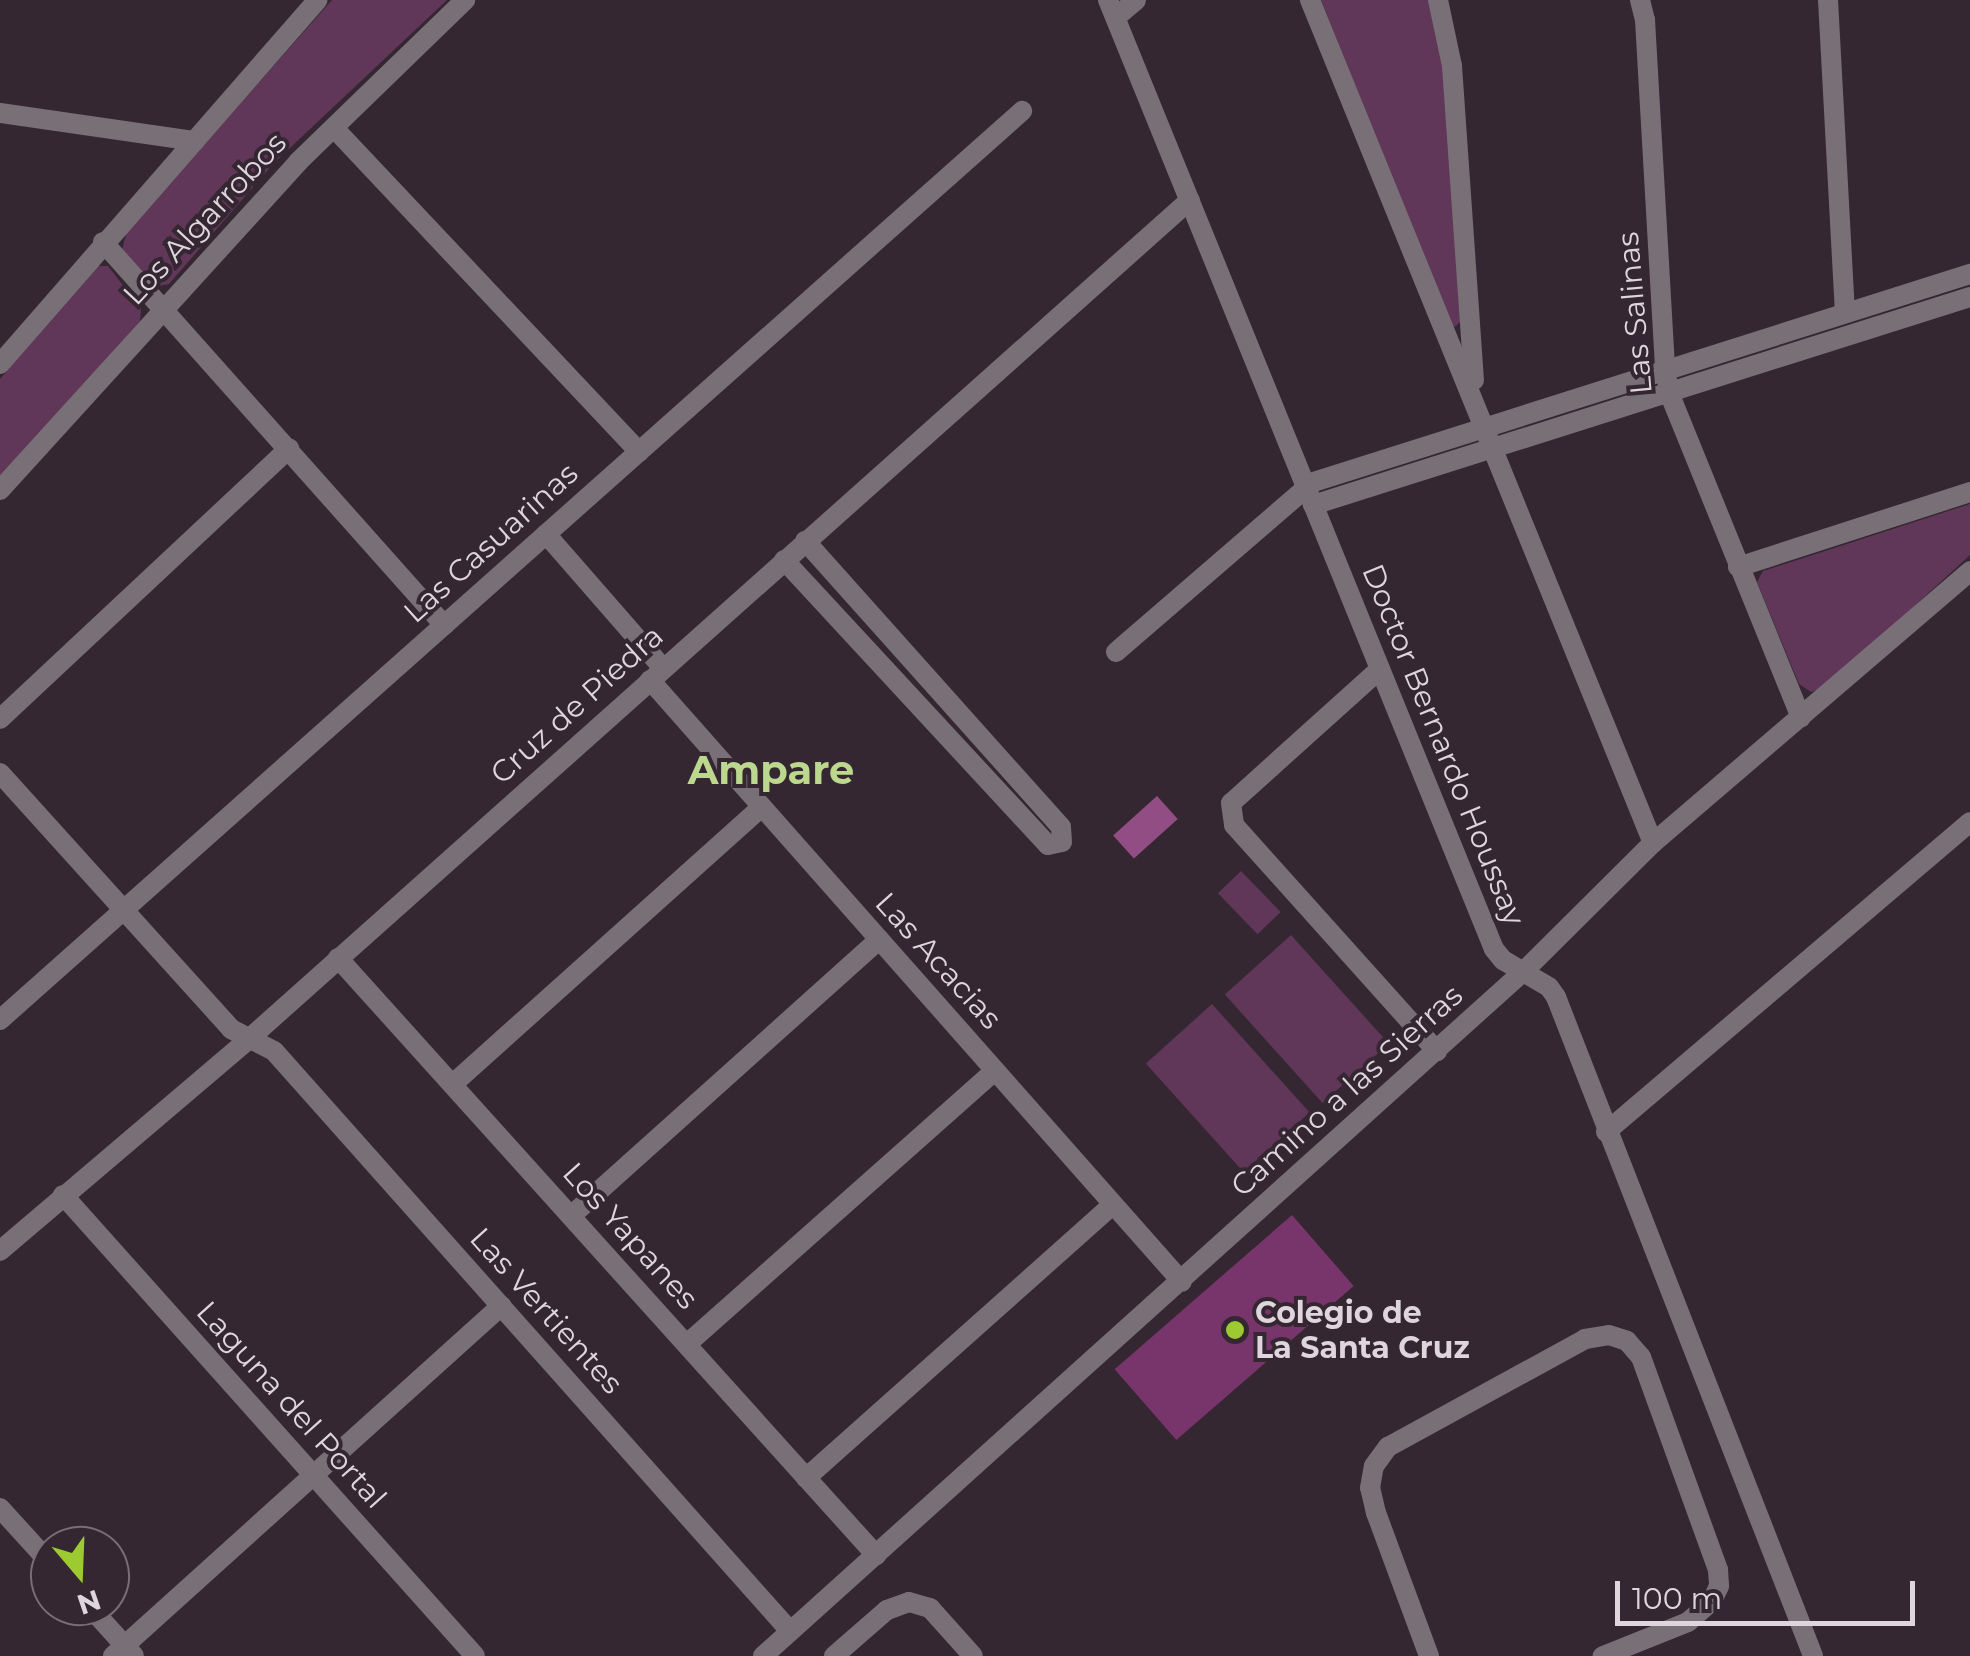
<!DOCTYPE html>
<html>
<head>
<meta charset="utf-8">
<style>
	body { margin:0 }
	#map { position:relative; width:1970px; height:1656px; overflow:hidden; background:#352732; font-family:Montserrat,sans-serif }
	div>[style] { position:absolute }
	.green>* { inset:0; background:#603758; transform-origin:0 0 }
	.water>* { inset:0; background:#924d84; transform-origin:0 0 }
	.building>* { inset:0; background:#77356b; transform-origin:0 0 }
	.minor>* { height:20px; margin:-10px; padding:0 10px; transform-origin:10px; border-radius:10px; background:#787076 }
	.dots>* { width:28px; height:28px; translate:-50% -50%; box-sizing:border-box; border:5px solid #352732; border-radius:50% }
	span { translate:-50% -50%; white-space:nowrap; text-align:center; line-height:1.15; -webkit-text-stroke:8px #352732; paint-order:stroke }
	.street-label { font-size:30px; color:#dfd6dd }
	.poi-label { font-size:30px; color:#dfd6dd; font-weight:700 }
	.left { translate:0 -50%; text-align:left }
	.district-label { font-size:40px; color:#bcd78e; font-weight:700 }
	.north { position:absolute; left:30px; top:1526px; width:100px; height:100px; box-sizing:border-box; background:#352732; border:2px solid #796d76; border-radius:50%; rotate:161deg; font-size:28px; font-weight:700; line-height:40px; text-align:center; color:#dfd6dd }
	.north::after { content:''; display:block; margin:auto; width:35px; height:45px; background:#9dca30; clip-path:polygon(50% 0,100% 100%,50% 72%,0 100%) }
	.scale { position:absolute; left:1615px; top:1581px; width:300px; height:45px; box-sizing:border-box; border:5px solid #dfd6dd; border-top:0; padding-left:12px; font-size:30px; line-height:35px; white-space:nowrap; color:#dfd6dd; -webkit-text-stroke:8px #352732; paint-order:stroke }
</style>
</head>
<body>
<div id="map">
	<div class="green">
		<i style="clip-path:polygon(332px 0,447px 0,274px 163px,169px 284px,154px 287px,122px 250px,127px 231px)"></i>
		<i style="clip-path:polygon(1321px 0,1429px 0,1442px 48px,1461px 321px,1455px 327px,1450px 324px)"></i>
		<i style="clip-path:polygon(98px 266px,108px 266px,141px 309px,140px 321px,0 483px,0 379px)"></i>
		<i style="clip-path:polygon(1970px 504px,1970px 555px,1826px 687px,1811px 692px,1799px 684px,1757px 582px,1763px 571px)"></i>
		<i style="left:1241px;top:871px;width:57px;height:32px;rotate:46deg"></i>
		<i style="left:1291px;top:935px;width:146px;height:89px;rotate:48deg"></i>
		<i style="left:1212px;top:1004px;width:146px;height:89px;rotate:48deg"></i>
	</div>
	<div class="water">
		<i style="left:1157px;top:796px;width:31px;height:59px;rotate:48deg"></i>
	</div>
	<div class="building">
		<i style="left:1292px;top:1215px;width:94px;height:235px;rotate:49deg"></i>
	</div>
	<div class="minor">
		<i style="left:1108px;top:0;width:1024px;rotate:67.87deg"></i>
		<i style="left:1494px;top:949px;width:14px;rotate:51deg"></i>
		<i style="left:1503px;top:960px;width:53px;rotate:30.4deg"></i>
		<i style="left:1549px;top:987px;width:12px;rotate:55deg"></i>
		<i style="left:1556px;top:997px;width:707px;rotate:68.69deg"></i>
		<i style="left:1310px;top:0;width:910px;rotate:67.86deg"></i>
		<i style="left:1438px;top:0;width:67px;rotate:78deg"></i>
		<i style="left:1452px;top:66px;width:315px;rotate:86deg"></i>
		<i style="left:1640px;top:0;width:21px;rotate:76deg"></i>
		<i style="left:1645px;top:20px;width:351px;rotate:86.7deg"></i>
		<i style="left:1665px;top:370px;width:25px;rotate:79deg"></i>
		<i style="left:1670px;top:395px;width:348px;rotate:67.9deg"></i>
		<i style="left:1828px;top:0;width:312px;rotate:86.9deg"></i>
		<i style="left:1116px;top:17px;width:26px;rotate:-40deg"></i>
		<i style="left:0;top:113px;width:197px;rotate:8.2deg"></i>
		<i style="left:334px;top:128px;width:445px;rotate:46.7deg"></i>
		<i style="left:103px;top:242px;width:513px;rotate:48.32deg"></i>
		<i style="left:0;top:364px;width:483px;rotate:-48.9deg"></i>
		<i style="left:1304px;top:485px;width:699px;rotate:-17.58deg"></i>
		<i style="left:0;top:490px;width:443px;rotate:-47.7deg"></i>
		<i style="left:298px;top:162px;width:233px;rotate:-44.1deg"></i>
		<i style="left:1313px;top:505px;width:689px;rotate:-17.57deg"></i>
		<i style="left:546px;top:534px;width:178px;rotate:48.9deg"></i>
		<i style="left:784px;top:560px;width:388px;rotate:47.2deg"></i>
		<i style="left:1048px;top:845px;width:14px;rotate:-12deg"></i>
		<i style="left:1062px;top:842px;width:15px;rotate:-94deg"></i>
		<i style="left:1061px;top:827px;width:384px;rotate:-131.8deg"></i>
		<i style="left:1738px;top:567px;width:244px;rotate:-17.9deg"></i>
		<i style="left:1116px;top:652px;width:251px;rotate:-40.8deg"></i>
		<i style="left:1380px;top:669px;width:200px;rotate:138deg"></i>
		<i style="left:1231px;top:803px;width:22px;rotate:82deg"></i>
		<i style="left:1234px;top:825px;width:304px;rotate:48.1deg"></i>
		<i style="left:650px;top:680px;width:803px;rotate:48.53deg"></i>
		<i style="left:0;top:719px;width:396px;rotate:-43.1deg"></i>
		<i style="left:0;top:773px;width:345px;rotate:47.9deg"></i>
		<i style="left:231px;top:1029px;width:48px;rotate:27.1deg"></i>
		<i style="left:274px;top:1051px;width:776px;rotate:48.34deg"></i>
		<i style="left:338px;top:958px;width:804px;rotate:47.98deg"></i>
		<i style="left:0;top:1020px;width:1368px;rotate:-41.65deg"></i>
		<i style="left:454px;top:1083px;width:412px;rotate:-41.9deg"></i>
		<i style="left:1606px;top:1132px;width:478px;rotate:-40.4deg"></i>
		<i style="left:63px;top:1195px;width:618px;rotate:48.21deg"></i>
		<i style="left:571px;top:1216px;width:414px;rotate:-41.9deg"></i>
		<i style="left:0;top:1251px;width:328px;rotate:-40.4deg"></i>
		<i style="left:250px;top:1038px;width:1259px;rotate:-41.72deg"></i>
		<i style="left:687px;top:1344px;width:412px;rotate:-41.6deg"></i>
		<i style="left:806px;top:1478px;width:411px;rotate:-41.7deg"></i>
		<i style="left:0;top:1508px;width:74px;rotate:47.7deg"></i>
		<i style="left:89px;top:1606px;width:67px;rotate:48deg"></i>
		<i style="left:113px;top:1656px;width:523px;rotate:-42.05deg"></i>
		<i style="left:763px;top:1656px;width:1025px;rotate:-42deg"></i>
		<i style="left:1525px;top:970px;width:180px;rotate:-44.8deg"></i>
		<i style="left:1653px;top:843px;width:418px;rotate:-40.6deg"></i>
		<i style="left:834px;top:1656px;width:70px;rotate:-41deg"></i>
		<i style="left:887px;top:1610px;width:23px;rotate:-20deg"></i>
		<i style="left:909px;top:1602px;width:22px;rotate:16deg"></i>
		<i style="left:930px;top:1608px;width:64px;rotate:48.1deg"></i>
		<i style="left:1429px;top:1656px;width:153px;rotate:-110.3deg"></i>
		<i style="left:1376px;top:1513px;width:26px;rotate:-103deg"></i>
		<i style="left:1370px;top:1488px;width:22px;rotate:-80deg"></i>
		<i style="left:1374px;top:1466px;width:24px;rotate:-54deg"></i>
		<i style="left:1388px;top:1447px;width:225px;rotate:-28.7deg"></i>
		<i style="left:1585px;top:1339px;width:24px;rotate:-9deg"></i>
		<i style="left:1609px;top:1335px;width:19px;rotate:18deg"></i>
		<i style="left:1627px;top:1341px;width:21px;rotate:49deg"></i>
		<i style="left:1641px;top:1357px;width:226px;rotate:70.1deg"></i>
		<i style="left:1718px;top:1570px;width:16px;rotate:86deg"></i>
		<i style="left:1719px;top:1586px;width:17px;rotate:115deg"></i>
		<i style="left:1712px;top:1601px;width:32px;rotate:139deg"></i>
		<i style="left:1688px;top:1622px;width:92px;rotate:158.2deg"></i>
	</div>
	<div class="dots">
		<i style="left:1235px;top:1330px;background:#9dca30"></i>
	</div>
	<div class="street-label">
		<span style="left:205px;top:219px;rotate:-47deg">Los Algarrobos</span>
		<span style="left:1635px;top:313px;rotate:-95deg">Las Salinas</span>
		<span style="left:491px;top:543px;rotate:-42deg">Las Casuarinas</span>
		<span style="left:577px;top:705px;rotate:-42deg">Cruz de Piedra</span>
		<span style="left:1443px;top:745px;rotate:68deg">Doctor Bernardo Houssay</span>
		<span style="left:938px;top:961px;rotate:48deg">Las Acacias</span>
		<span style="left:1347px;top:1091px;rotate:-42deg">Camino a las Sierras</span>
		<span style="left:630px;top:1236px;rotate:48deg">Los Yapanes</span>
		<span style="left:546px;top:1311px;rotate:48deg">Las Vertientes</span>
		<span style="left:291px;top:1405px;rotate:48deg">Laguna del Portal</span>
	</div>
	<div class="poi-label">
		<span class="left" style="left:1255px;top:1330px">Colegio de<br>La Santa Cruz</span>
	</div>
	<div class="district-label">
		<span style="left:771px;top:770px">Ampare</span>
	</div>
	<div class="north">N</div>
	<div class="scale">100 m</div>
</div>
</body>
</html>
